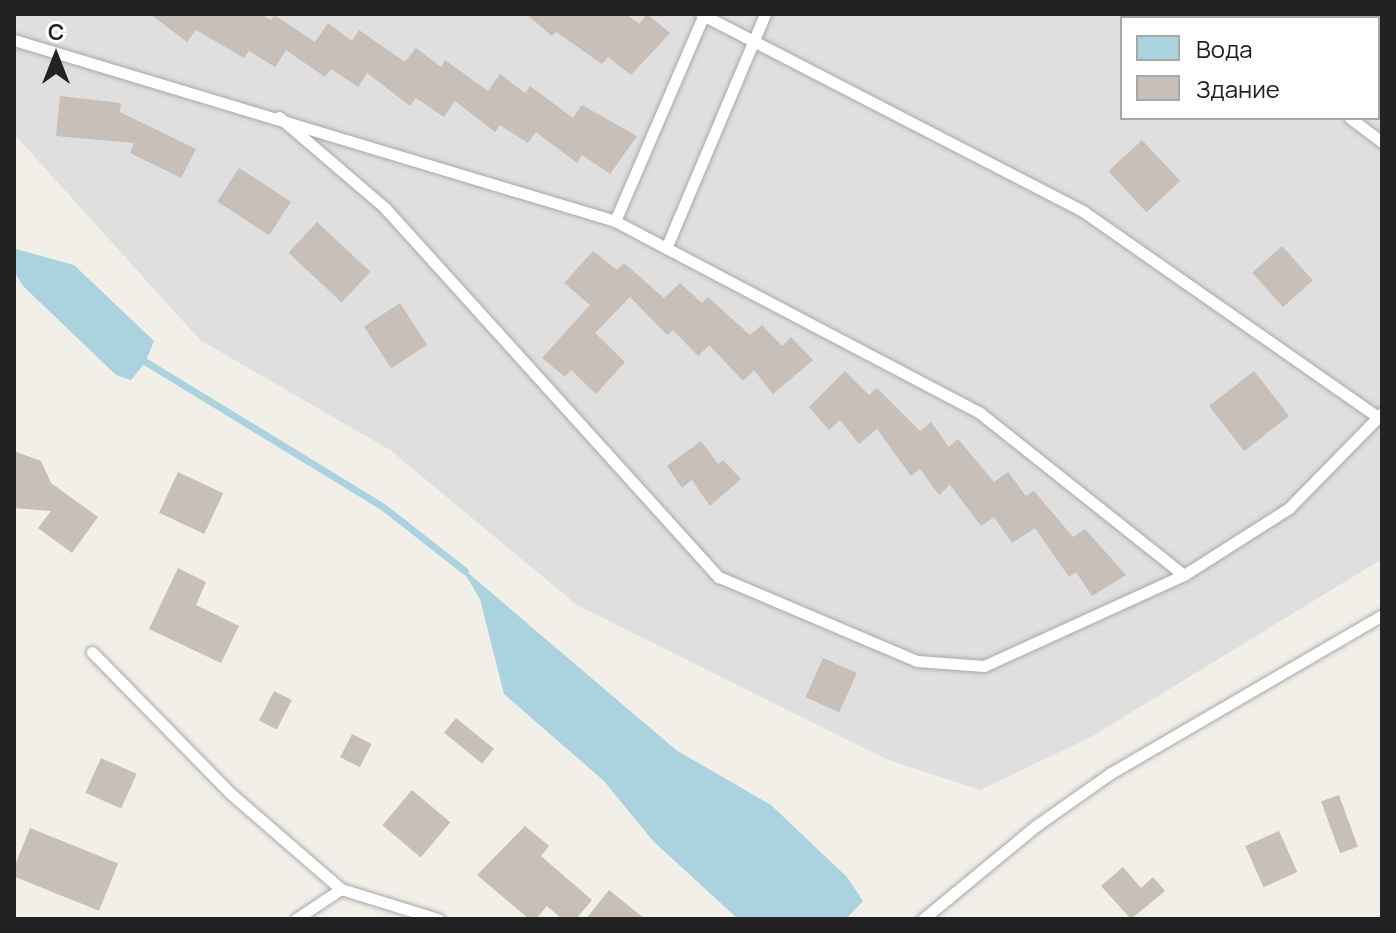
<!DOCTYPE html>
<html>
<head>
<meta charset="utf-8">
<style>
	body { margin:0 }
	#map { position:relative; width:1396px; height:933px; overflow:hidden; background:#f2efe9; font-family:Manrope,sans-serif }
	div>[style] { position:absolute }
	.residential>* { inset:0; background:#e0dfdf }
	.water>* { inset:0; background:#aad3df }
	.stream>* { height:7px; margin:-3.5px; padding:0 3.5px; transform-origin:3.5px; border-radius:3.5px; background:#aad3df }
	.building>* { inset:0; background:#c7bfb8; transform-origin:0 0 }
	.roads { filter:drop-shadow(0 0 2px #a9a9a9) drop-shadow(0 0 2px #a9a9a9) }
	.lane>* { height:11px; margin:-5.5px; padding:0 5.5px; transform-origin:5.5px; border-radius:5.5px; background:#fff }
	span { translate:-50% -50%; white-space:nowrap; text-align:center; line-height:1.15; -webkit-text-stroke:6px #fff; paint-order:stroke }
	.frame { position:absolute; inset:0; border:16px solid #222; pointer-events:none }
	.legend { position:absolute; left:1120px; top:16px; width:260px; height:104px; box-sizing:border-box; background:#fff; border:2px solid #a7a7a7; margin:0; padding:10px 14px; list-style:none; font-size:24px; color:#222 }
	.legend li { display:flex; align-items:center; gap:16px; height:40px }
	.legend b { width:40px; border:2px solid #a7a7a7 }
	.north { position:absolute; left:16px; top:16px; width:80px; height:80px; -webkit-text-stroke:6px #fff; paint-order:stroke; rotate:0deg; font-size:22px; font-weight:700; line-height:32px; text-align:center; color:#222 }
	.north::after { content:''; display:block; margin:auto; width:28px; height:36px; background:#222; clip-path:polygon(50% 0,100% 100%,50% 72%,0 100%) }
</style>
</head>
<body>
<div id="map">
	<div class="residential">
		<i style="clip-path:polygon(evenodd,14px 14px,1382px 14px,1382px 559px,1091px 737px,980px 790px,886px 759px,577px 605px,390px 450px,200px 340px,14px 134px,14px 14px,1122px 18px,1378px 18px,1378px 118px,1122px 118px,1122px 18px)"></i>
	</div>
	<div class="water">
		<i style="clip-path:polygon(14px 244px,16px 249px,74px 265px,154px 341px,145px 363px,131px 380px,116px 375px,23px 286px,14px 271px)"></i>
		<i style="clip-path:polygon(460px 566px,676px 750px,771px 805px,847px 877px,863px 901px,846px 919px,738px 919px,653px 841px,604px 781px,504px 694px,480px 599px)"></i>
	</div>
	<div class="stream">
		<i style="left:141px;top:359px;width:282px;rotate:31.4deg"></i>
		<i style="left:382px;top:506px;width:105px;rotate:38.1deg"></i>
	</div>
	<div class="building">
		<i style="clip-path:polygon(150px 14px,261px 14px,271px 20px,274px 15px,315px 42px,328px 23px,352px 41px,359px 30px,405px 62px,416px 48px,441px 67px,445px 60px,488px 91px,500px 74px,525px 93px,530px 86px,573px 118px,582px 105px,637px 136px,610px 174px,582px 155px,577px 163px,536px 132px,528px 143px,500px 125px,495px 132px,455px 101px,444px 117px,416px 98px,410px 106px,367px 73px,358px 87px,331px 69px,325px 77px,286px 50px,275px 67px,249px 51px,244px 58px,196px 30px,187px 42px)"></i>
		<i style="clip-path:polygon(526px 14px,626px 14px,639px 24px,647px 14px,670px 33px,631px 75px,608px 57px,602px 64px,556px 32px,552px 36px)"></i>
		<i style="clip-path:polygon(60px 96px,121px 103px,120px 112px,196px 149px,181px 178px,130px 153px,134px 143px,56px 136px)"></i>
		<i style="left:1142px;top:140px;width:56px;height:46px;rotate:47deg"></i>
		<i style="left:239px;top:168px;width:62px;height:40px;rotate:33deg"></i>
		<i style="left:317px;top:222px;width:73px;height:42px;rotate:43deg"></i>
		<i style="left:1282px;top:246px;width:46px;height:40px;rotate:48deg"></i>
		<i style="clip-path:polygon(593px 251px,617px 270px,624px 263px,664px 298px,680px 283px,702px 303px,708px 297px,750px 335px,762px 325px,782px 346px,791px 337px,813px 360px,773px 394px,754px 370px,743px 381px,709px 345px,698px 356px,673px 330px,667px 335px,630px 297px,595px 333px,625px 362px,596px 394px,571px 370px,565px 377px,542px 358px,590px 305px,564px 283px)"></i>
		<i style="left:400px;top:303px;width:50px;height:43px;rotate:57deg"></i>
		<i style="clip-path:polygon(845px 371px,869px 395px,877px 388px,920px 431px,931px 422px,949px 447px,958px 439px,994px 482px,1008px 472px,1026px 496px,1034px 491px,1073px 537px,1085px 529px,1126px 575px,1092px 596px,1076px 572px,1069px 577px,1035px 528px,1012px 543px,994px 517px,981px 526px,950px 485px,939px 495px,920px 469px,911px 476px,877px 429px,859px 444px,840px 420px,829px 430px,809px 407px)"></i>
		<i style="left:1254px;top:371px;width:57px;height:57px;rotate:52deg"></i>
		<i style="clip-path:polygon(701px 441px,718px 464px,723px 460px,741px 479px,710px 506px,692px 480px,682px 488px,667px 466px)"></i>
		<i style="clip-path:polygon(14px 451px,41px 461px,51px 483px,98px 517px,72px 553px,38px 528px,51px 511px,14px 508px)"></i>
		<i style="left:178px;top:472px;width:50px;height:45px;rotate:25deg"></i>
		<i style="clip-path:polygon(178px 568px,206px 582px,196px 605px,239px 626px,221px 663px,149px 629px)"></i>
		<i style="left:823px;top:658px;width:37px;height:43px;rotate:24deg"></i>
		<i style="left:274px;top:691px;width:20px;height:33px;rotate:27deg"></i>
		<i style="left:456px;top:718px;width:49px;height:19px;rotate:39deg"></i>
		<i style="left:352px;top:734px;width:22px;height:26px;rotate:27deg"></i>
		<i style="left:101px;top:758px;width:39px;height:38px;rotate:24deg"></i>
		<i style="left:412px;top:790px;width:50px;height:46px;rotate:40deg"></i>
		<i style="left:1339px;top:795px;width:55px;height:19px;rotate:70deg"></i>
		<i style="clip-path:polygon(525px 826px,549px 846px,541px 856px,592px 900px,576px 919px,562px 919px,547px 906px,536px 919px,529px 919px,477px 875px)"></i>
		<i style="left:30px;top:828px;width:95px;height:51px;rotate:22deg"></i>
		<i style="left:1279px;top:831px;width:45px;height:37px;rotate:66deg"></i>
		<i style="clip-path:polygon(1123px 867px,1141px 888px,1153px 877px,1165px 891px,1131px 919px,1101px 886px)"></i>
		<i style="clip-path:polygon(609px 890px,645px 919px,586px 919px)"></i>
	</div>
	<div class="roads">
		<div class="lane">
			<i style="left:701px;top:14px;width:431px;rotate:27.3deg"></i>
			<i style="left:1084px;top:212px;width:358px;rotate:34.9deg"></i>
			<i style="left:765px;top:14px;width:254px;rotate:112.9deg"></i>
			<i style="left:666px;top:248px;width:355px;rotate:27.7deg"></i>
			<i style="left:980px;top:413px;width:260px;rotate:38.5deg"></i>
			<i style="left:1206px;top:14px;width:7px;rotate:34deg"></i>
			<i style="left:14px;top:40px;width:628px;rotate:16.76deg"></i>
			<i style="left:615px;top:221px;width:58px;rotate:27.9deg"></i>
			<i style="left:279px;top:117px;width:140px;rotate:40.6deg"></i>
			<i style="left:385px;top:208px;width:498px;rotate:47.9deg"></i>
			<i style="left:719px;top:577px;width:215px;rotate:23deg"></i>
			<i style="left:917px;top:661px;width:67px;rotate:4.3deg"></i>
			<i style="left:984px;top:666px;width:220px;rotate:-24.5deg"></i>
			<i style="left:1184px;top:575px;width:125px;rotate:-32.5deg"></i>
			<i style="left:1289px;top:508px;width:133px;rotate:-45.6deg"></i>
			<i style="left:1350px;top:118px;width:40px;rotate:37deg"></i>
			<i style="left:615px;top:221px;width:225px;rotate:-66.7deg"></i>
			<i style="left:92px;top:652px;width:197px;rotate:45.6deg"></i>
			<i style="left:230px;top:793px;width:147px;rotate:40.9deg"></i>
			<i style="left:296px;top:919px;width:54px;rotate:-33.7deg"></i>
			<i style="left:341px;top:889px;width:102px;rotate:17.2deg"></i>
			<i style="left:923px;top:919px;width:148px;rotate:-39.5deg"></i>
			<i style="left:1037px;top:825px;width:90px;rotate:-35.1deg"></i>
			<i style="left:1111px;top:773px;width:314px;rotate:-30.2deg"></i>
		</div>
	</div>
	<div class="frame"></div>
	<ul class="legend">
	<li><b style="height:22px;background:#aad3df"></b>Вода</li>
	<li><b style="height:22px;background:#c7bfb8"></b>Здание</li>
	</ul>
	<div class="north">С</div>
</div>
</body>
</html>
